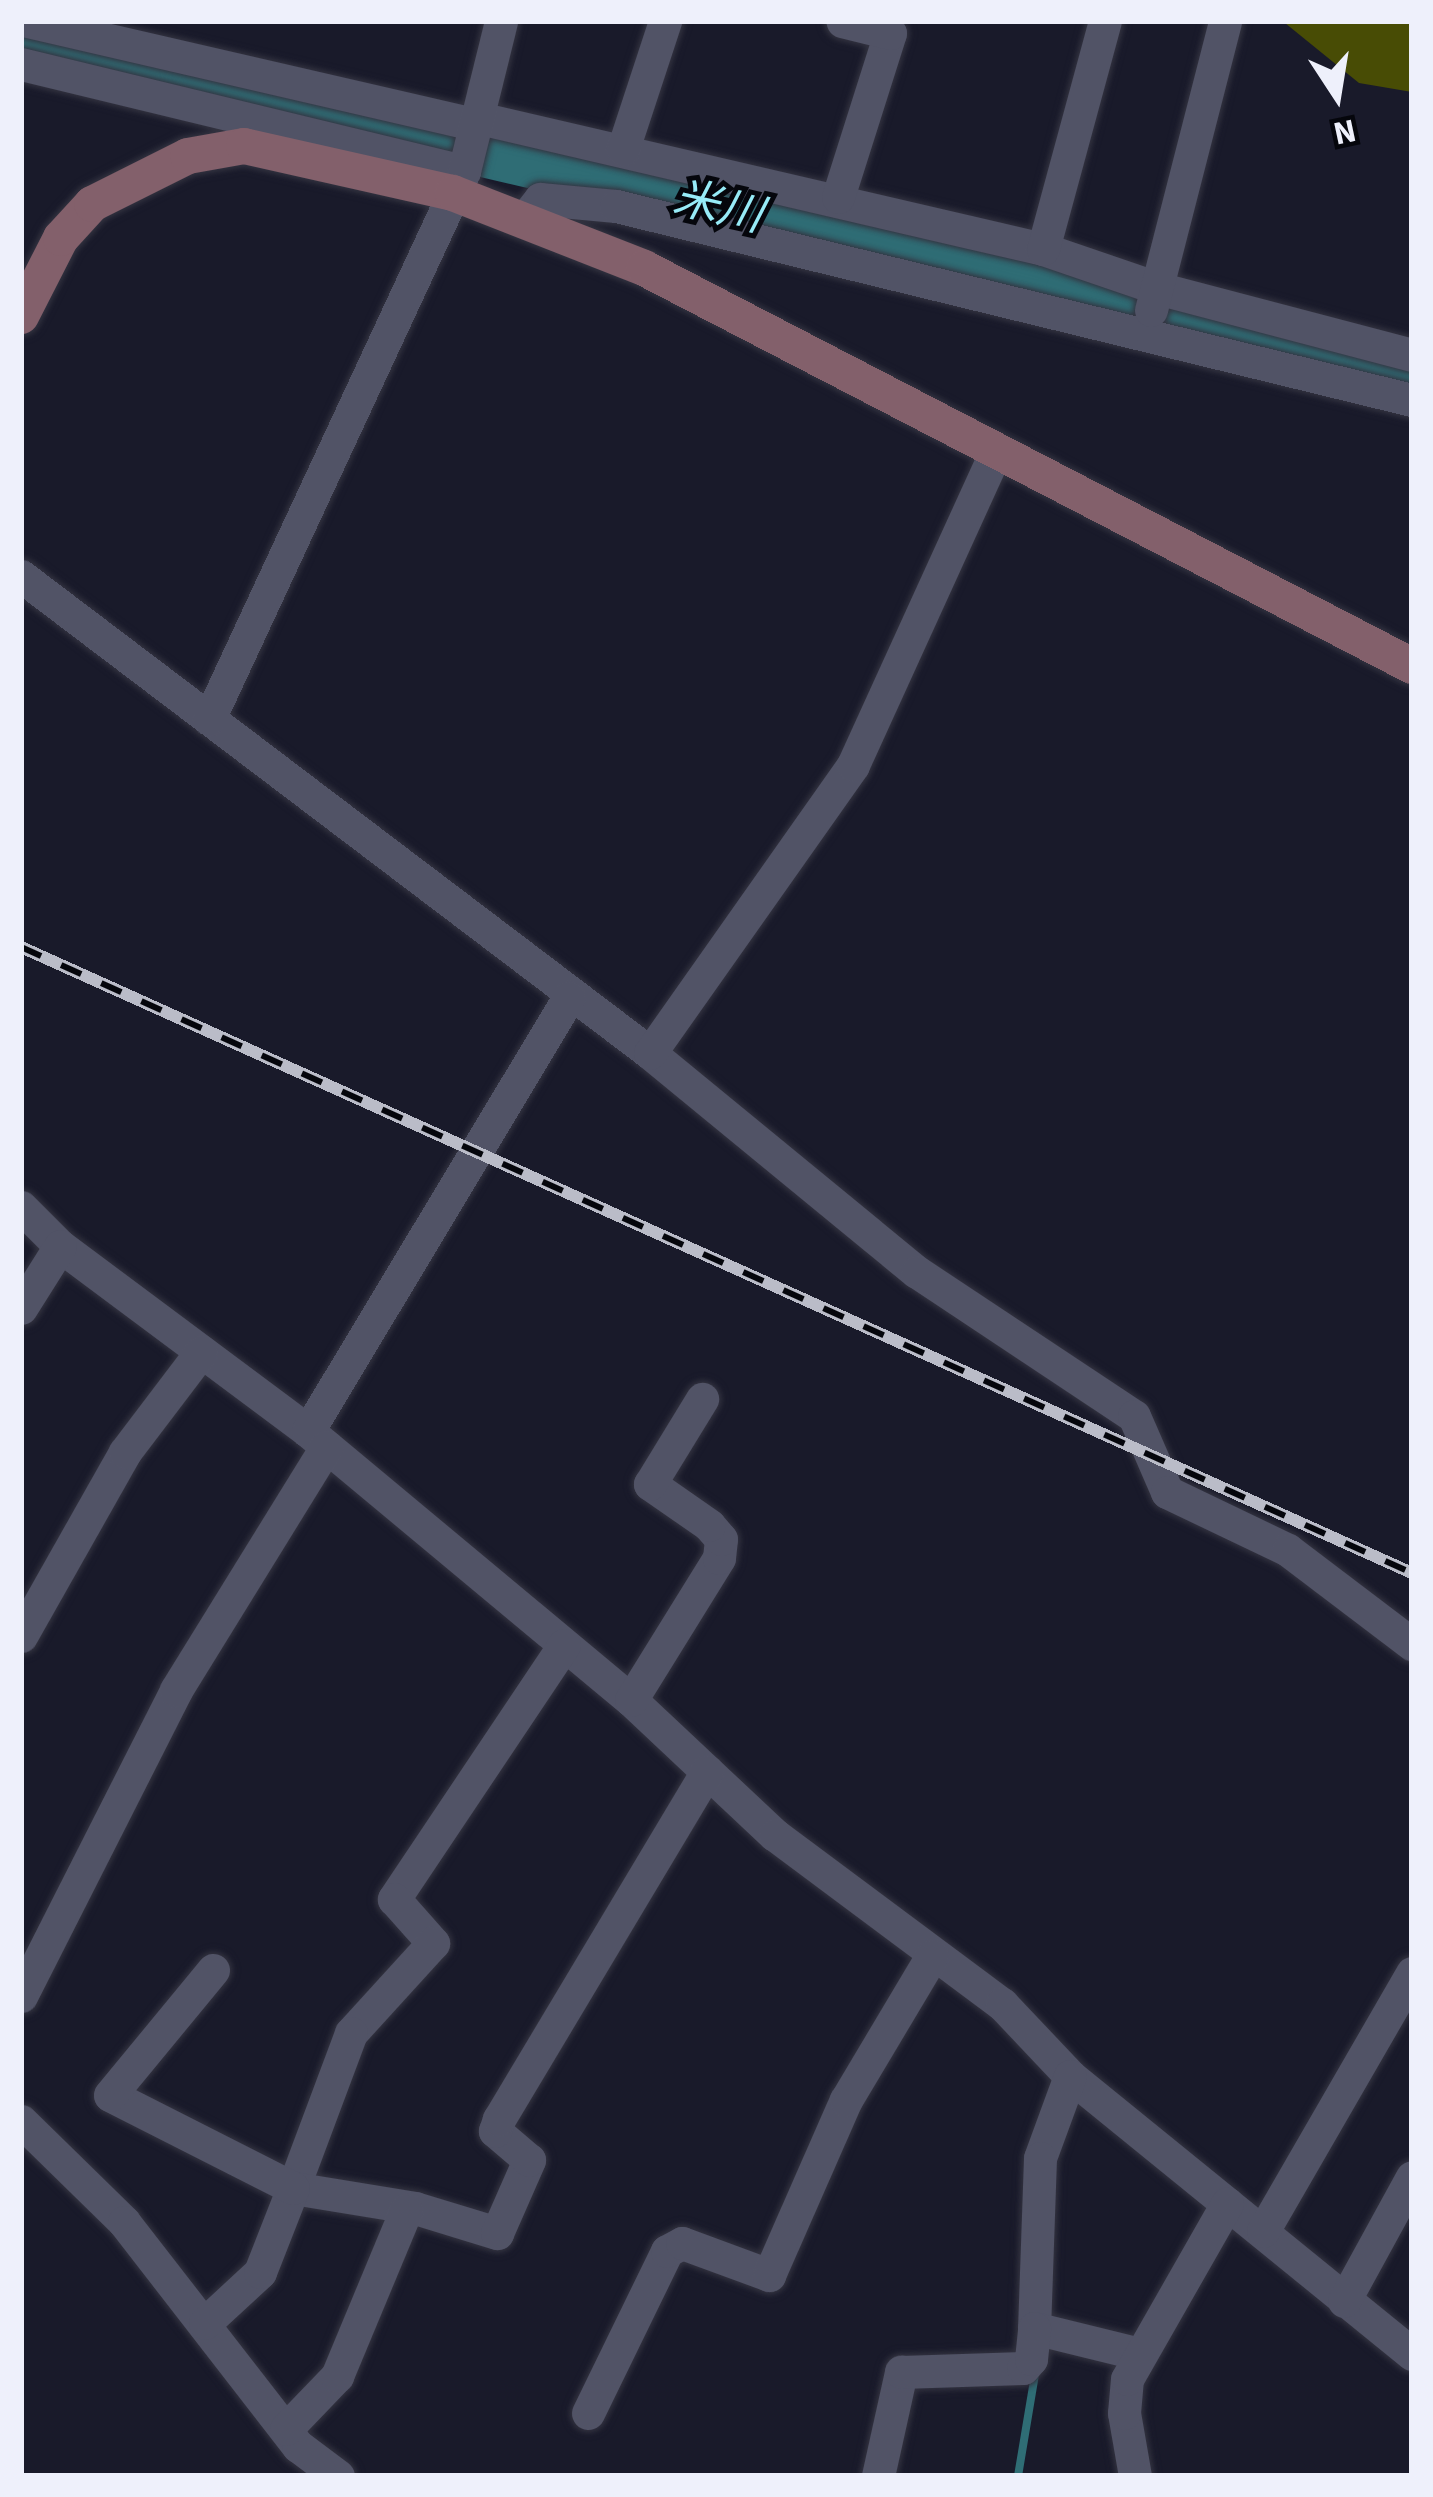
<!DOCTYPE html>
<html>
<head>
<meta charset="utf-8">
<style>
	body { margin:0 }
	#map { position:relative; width:1433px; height:2497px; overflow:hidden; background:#191a2a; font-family:"Source Sans 3","Noto Sans JP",sans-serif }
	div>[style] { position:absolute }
	.forest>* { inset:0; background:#484c05 }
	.stream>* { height:8px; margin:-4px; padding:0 4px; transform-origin:4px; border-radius:4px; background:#2f6d75 }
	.river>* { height:48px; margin:-24px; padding:0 24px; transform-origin:24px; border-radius:24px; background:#2f6d75 }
	.roads { filter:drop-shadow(0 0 3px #343441) drop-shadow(0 0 3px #343441) }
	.street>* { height:33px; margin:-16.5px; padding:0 16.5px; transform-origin:16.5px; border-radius:16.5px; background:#515366 }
	.secondary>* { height:36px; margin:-18px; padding:0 18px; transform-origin:18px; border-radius:18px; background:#83606b }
	.rail>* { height:12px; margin-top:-6px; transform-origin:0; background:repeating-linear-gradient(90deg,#05060c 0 22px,#babcc8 0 44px); box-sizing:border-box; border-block:3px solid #babcc8 }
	span { translate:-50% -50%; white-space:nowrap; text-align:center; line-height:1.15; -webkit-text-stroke:10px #05060c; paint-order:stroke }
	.water-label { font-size:45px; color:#97ebf7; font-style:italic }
	.frame { position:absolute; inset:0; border:24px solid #eef0fb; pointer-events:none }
	.north { position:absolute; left:1277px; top:36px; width:120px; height:120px; -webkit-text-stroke:9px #05060c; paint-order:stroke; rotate:168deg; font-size:33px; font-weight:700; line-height:48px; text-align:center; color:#eef0fb }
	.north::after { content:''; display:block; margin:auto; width:42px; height:54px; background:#eef0fb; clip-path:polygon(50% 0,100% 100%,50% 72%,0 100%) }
</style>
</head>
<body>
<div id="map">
	<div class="forest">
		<i style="clip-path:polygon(1412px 21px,1412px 92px,1359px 83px,1285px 23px)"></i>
	</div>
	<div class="stream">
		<i style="left:1018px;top:2476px;width:103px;rotate:-80.5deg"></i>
	</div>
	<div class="river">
		<i style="left:21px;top:45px;width:1077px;rotate:13.15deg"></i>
		<i style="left:1070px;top:290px;width:354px;rotate:15.2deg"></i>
	</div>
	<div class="roads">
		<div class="street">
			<i style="left:27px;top:21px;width:462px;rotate:13deg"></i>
			<i style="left:21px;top:64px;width:456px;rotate:13.6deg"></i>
			<i style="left:479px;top:118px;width:579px;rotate:13.08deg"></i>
			<i style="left:1043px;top:249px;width:120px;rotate:18.9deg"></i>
			<i style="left:1157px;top:288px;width:264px;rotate:14.7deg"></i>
			<i style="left:623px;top:149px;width:135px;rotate:-71.8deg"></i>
			<i style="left:838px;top:197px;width:172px;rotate:-72.4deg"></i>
			<i style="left:890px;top:33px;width:49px;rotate:-166deg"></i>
			<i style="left:526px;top:217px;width:23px;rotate:-52deg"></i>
			<i style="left:540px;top:199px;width:76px;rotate:5.3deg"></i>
			<i style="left:616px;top:206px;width:819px;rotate:13.7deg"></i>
			<i style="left:1043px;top:249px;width:236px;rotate:-74.8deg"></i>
			<i style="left:1151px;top:310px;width:298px;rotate:-75.6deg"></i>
			<i style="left:21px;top:576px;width:789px;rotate:37.17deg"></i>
			<i style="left:650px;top:1053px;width:345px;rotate:39.4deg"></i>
			<i style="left:917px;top:1272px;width:260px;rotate:33.6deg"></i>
			<i style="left:1134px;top:1416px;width:83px;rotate:66.5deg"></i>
			<i style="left:1167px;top:1492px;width:134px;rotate:25.6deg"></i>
			<i style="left:1288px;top:1550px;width:156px;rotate:37.2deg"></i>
			<i style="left:209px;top:719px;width:604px;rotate:-65.05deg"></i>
			<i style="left:464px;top:171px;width:154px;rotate:-76.1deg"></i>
			<i style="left:650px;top:1053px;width:352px;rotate:-54.8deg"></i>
			<i style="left:853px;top:765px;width:342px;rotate:-65.5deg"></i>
			<i style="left:21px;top:1207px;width:55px;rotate:45deg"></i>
			<i style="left:60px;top:1246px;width:309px;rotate:36.7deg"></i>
			<i style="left:308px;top:1431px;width:420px;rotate:39.8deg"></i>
			<i style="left:631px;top:1700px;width:197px;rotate:43.2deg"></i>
			<i style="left:775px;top:1835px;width:283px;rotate:36.7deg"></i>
			<i style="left:1002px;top:2004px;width:99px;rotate:46.6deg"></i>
			<i style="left:1070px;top:2076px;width:441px;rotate:39.1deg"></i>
			<i style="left:21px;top:1308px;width:73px;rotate:-57.8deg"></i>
			<i style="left:308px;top:1431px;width:506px;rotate:-58.98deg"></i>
			<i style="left:21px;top:1636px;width:211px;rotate:-60.5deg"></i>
			<i style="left:125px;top:1452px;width:126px;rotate:-52.8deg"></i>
			<i style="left:564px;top:1645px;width:306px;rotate:123.8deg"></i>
			<i style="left:394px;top:1899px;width:59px;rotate:48.4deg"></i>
			<i style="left:433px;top:1943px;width:122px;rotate:132.3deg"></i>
			<i style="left:351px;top:2033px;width:165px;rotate:110.5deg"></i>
			<i style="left:293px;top:2188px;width:124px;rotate:9.3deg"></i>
			<i style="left:415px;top:2208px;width:86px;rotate:17deg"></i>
			<i style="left:497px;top:2233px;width:80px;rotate:-66.3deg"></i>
			<i style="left:529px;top:2160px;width:45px;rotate:-139.5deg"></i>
			<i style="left:495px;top:2131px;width:13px;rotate:-72deg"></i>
			<i style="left:499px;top:2119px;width:405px;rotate:-59.1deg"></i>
			<i style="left:631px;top:1700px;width:167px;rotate:-58.2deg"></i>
			<i style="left:719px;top:1558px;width:19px;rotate:-84deg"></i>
			<i style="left:721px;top:1539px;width:18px;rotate:-131deg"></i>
			<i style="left:709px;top:1525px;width:72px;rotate:-145.2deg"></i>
			<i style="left:650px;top:1484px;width:100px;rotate:-58.5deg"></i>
			<i style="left:21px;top:1996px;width:343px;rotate:-63.1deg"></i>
			<i style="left:176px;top:1690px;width:286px;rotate:-58.3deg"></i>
			<i style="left:1070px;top:2076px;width:87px;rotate:110.1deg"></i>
			<i style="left:1040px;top:2158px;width:170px;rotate:92deg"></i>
			<i style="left:1034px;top:2328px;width:109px;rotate:13.8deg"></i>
			<i style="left:21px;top:2121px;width:144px;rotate:44.4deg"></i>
			<i style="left:124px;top:2222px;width:284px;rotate:52.2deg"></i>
			<i style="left:298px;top:2446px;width:50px;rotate:36.9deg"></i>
			<i style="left:1263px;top:2231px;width:298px;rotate:-60deg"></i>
			<i style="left:1344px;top:2301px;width:141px;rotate:-61.3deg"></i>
			<i style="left:205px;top:2323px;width:75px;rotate:-42.8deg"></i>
			<i style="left:260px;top:2272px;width:90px;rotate:-68.6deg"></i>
			<i style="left:293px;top:2188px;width:205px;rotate:-153.1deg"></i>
			<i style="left:110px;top:2095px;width:162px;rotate:-50.5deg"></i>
			<i style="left:588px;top:2413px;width:180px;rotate:-64deg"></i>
			<i style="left:667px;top:2251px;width:17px;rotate:-28deg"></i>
			<i style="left:682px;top:2243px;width:93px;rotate:20.2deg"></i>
			<i style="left:769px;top:2275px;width:191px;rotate:-66.3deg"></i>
			<i style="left:846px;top:2100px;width:168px;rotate:-59.2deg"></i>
			<i style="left:286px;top:2429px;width:74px;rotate:-46.1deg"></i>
			<i style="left:337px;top:2376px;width:180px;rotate:-67.4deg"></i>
			<i style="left:878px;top:2476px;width:107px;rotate:-77.5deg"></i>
			<i style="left:901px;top:2372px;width:122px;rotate:-1.9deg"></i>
			<i style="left:1023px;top:2368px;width:12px;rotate:-48deg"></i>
			<i style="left:1031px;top:2359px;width:31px;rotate:-84deg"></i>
			<i style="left:1135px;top:2476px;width:64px;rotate:-99.9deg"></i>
			<i style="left:1124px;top:2413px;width:34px;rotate:-85deg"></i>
			<i style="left:1127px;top:2379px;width:202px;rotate:-60.3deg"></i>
		</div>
		<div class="secondary">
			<i style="left:21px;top:316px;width:88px;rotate:-62.9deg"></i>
			<i style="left:61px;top:238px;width:46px;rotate:-47.6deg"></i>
			<i style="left:92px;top:204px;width:107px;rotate:-26.6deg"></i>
			<i style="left:188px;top:156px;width:57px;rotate:-10.1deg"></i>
			<i style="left:244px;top:146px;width:214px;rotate:12.7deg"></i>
			<i style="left:453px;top:193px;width:205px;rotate:21.4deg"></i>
			<i style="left:644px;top:268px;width:865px;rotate:27.39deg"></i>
		</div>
	</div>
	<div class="rail">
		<i style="left:21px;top:947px;width:1525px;rotate:24.23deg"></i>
	</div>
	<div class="water-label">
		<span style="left:718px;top:208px;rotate:13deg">米川</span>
	</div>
	<div class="frame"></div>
	<div class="north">N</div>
</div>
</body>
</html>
